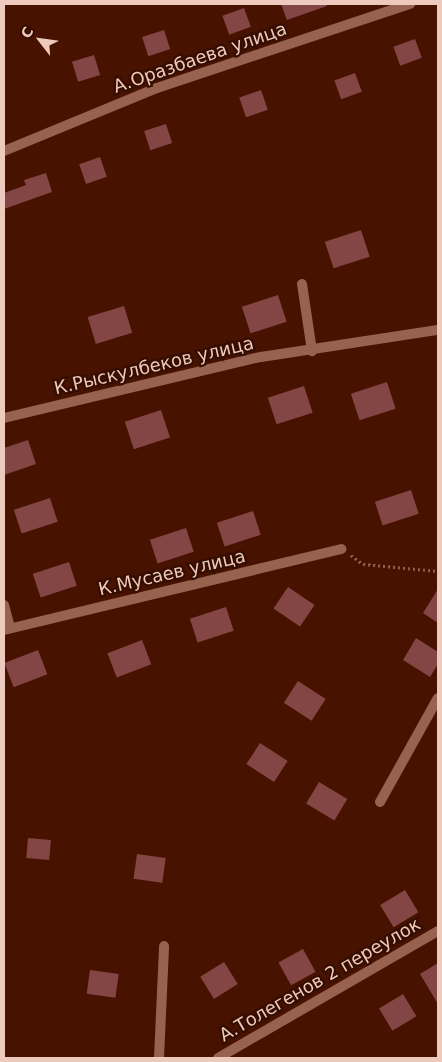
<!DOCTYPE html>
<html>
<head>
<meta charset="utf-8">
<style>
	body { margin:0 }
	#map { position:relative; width:442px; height:1062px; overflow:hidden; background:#471200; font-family:"DejaVu Sans",sans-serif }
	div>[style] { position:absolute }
	.building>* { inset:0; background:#844545; transform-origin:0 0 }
	.path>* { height:2.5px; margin-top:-1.25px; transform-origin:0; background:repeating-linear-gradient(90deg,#8b5e4e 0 2.5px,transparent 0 5px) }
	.street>* { height:10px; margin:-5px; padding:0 5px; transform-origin:5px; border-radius:5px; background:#97624f }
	span { translate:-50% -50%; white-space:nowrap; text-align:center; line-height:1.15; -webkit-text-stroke:4.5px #360e01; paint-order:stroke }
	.street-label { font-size:18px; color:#edcabd }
	.frame { position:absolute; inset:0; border:5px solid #edcabd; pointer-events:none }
	.north { position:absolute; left:15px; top:15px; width:50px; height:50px; -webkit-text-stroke:4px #360e01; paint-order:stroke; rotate:300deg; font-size:14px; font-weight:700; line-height:20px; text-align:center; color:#edcabd }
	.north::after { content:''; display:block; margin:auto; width:18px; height:22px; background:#edcabd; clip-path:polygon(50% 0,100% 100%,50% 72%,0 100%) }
</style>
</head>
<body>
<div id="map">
	<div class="building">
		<i style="clip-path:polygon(281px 4px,327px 4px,327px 6px,287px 20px)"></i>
		<i style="left:244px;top:8px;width:20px;height:23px;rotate:70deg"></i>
		<i style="left:164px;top:30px;width:20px;height:23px;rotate:72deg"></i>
		<i style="left:415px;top:39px;width:20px;height:23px;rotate:70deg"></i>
		<i style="left:94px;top:55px;width:21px;height:23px;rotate:73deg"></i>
		<i style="left:355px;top:73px;width:20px;height:22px;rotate:70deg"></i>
		<i style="left:261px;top:90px;width:21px;height:23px;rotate:71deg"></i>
		<i style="left:166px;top:124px;width:20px;height:23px;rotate:72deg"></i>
		<i style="left:100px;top:157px;width:21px;height:22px;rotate:71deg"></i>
		<i style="clip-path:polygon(46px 173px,52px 192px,4px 209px,4px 193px,26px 185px,24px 180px)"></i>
		<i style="left:361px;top:230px;width:28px;height:38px;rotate:72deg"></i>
		<i style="left:278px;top:295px;width:28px;height:38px;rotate:72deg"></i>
		<i style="left:124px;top:306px;width:28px;height:38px;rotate:73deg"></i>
		<i style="left:387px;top:382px;width:28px;height:38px;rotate:72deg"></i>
		<i style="left:304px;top:386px;width:28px;height:38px;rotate:72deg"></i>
		<i style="left:161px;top:410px;width:29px;height:38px;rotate:72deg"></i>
		<i style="clip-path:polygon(28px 440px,36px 464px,4px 475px,4px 448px)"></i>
		<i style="left:411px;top:490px;width:25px;height:38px;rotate:72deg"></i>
		<i style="left:50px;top:498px;width:25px;height:38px;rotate:72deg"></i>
		<i style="left:253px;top:511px;width:25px;height:38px;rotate:72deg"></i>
		<i style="left:186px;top:528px;width:25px;height:38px;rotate:72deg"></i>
		<i style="left:69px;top:562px;width:25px;height:38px;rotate:72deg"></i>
		<i style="left:288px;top:587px;width:32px;height:26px;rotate:34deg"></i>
		<i style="clip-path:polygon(438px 589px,438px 623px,423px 613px)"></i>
		<i style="left:226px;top:607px;width:25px;height:38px;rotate:72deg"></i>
		<i style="clip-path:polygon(416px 638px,438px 652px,438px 664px,430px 677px,403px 660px)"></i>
		<i style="left:142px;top:640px;width:26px;height:37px;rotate:69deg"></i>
		<i style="left:38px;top:650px;width:26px;height:36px;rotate:69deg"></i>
		<i style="left:298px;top:681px;width:33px;height:26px;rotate:33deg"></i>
		<i style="left:260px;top:743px;width:33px;height:25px;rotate:33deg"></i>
		<i style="left:319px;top:782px;width:33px;height:25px;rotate:31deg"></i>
		<i style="left:28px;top:838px;width:23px;height:20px;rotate:5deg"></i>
		<i style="left:137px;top:854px;width:29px;height:25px;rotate:8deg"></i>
		<i style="left:405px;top:890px;width:26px;height:29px;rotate:59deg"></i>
		<i style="left:303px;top:949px;width:26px;height:28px;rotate:61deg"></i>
		<i style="left:224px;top:962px;width:26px;height:28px;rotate:58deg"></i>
		<i style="clip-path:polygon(438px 963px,438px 1004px,420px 974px)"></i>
		<i style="left:90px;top:970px;width:29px;height:24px;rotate:8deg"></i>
		<i style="left:403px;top:994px;width:26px;height:28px;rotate:59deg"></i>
	</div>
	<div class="path">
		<i style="left:351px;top:555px;width:15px;rotate:37deg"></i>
		<i style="left:363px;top:564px;width:75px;rotate:5.3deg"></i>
	</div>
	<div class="street">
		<i style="left:4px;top:151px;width:165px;rotate:-22.4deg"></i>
		<i style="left:157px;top:88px;width:267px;rotate:-18.4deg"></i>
		<i style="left:302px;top:284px;width:68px;rotate:81.5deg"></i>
		<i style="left:4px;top:418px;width:264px;rotate:-13.4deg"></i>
		<i style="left:261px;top:357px;width:179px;rotate:-8.7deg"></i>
		<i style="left:4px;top:605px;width:24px;rotate:75deg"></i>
		<i style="left:4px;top:630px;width:347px;rotate:-13.5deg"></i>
		<i style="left:380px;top:802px;width:119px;rotate:-60.9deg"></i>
		<i style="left:159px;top:1058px;width:112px;rotate:-87.4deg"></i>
		<i style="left:218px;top:1058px;width:254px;rotate:-30deg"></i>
	</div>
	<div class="street-label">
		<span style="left:200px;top:58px;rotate:-19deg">А.Оразбаева улица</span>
		<span style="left:154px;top:366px;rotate:-13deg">К.Рыскулбеков улица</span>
		<span style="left:172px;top:573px;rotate:-13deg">К.Мусаев улица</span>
		<span style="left:320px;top:980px;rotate:-30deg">А.Толегенов 2 переулок</span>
	</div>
	<div class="frame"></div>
	<div class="north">С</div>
</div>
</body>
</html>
